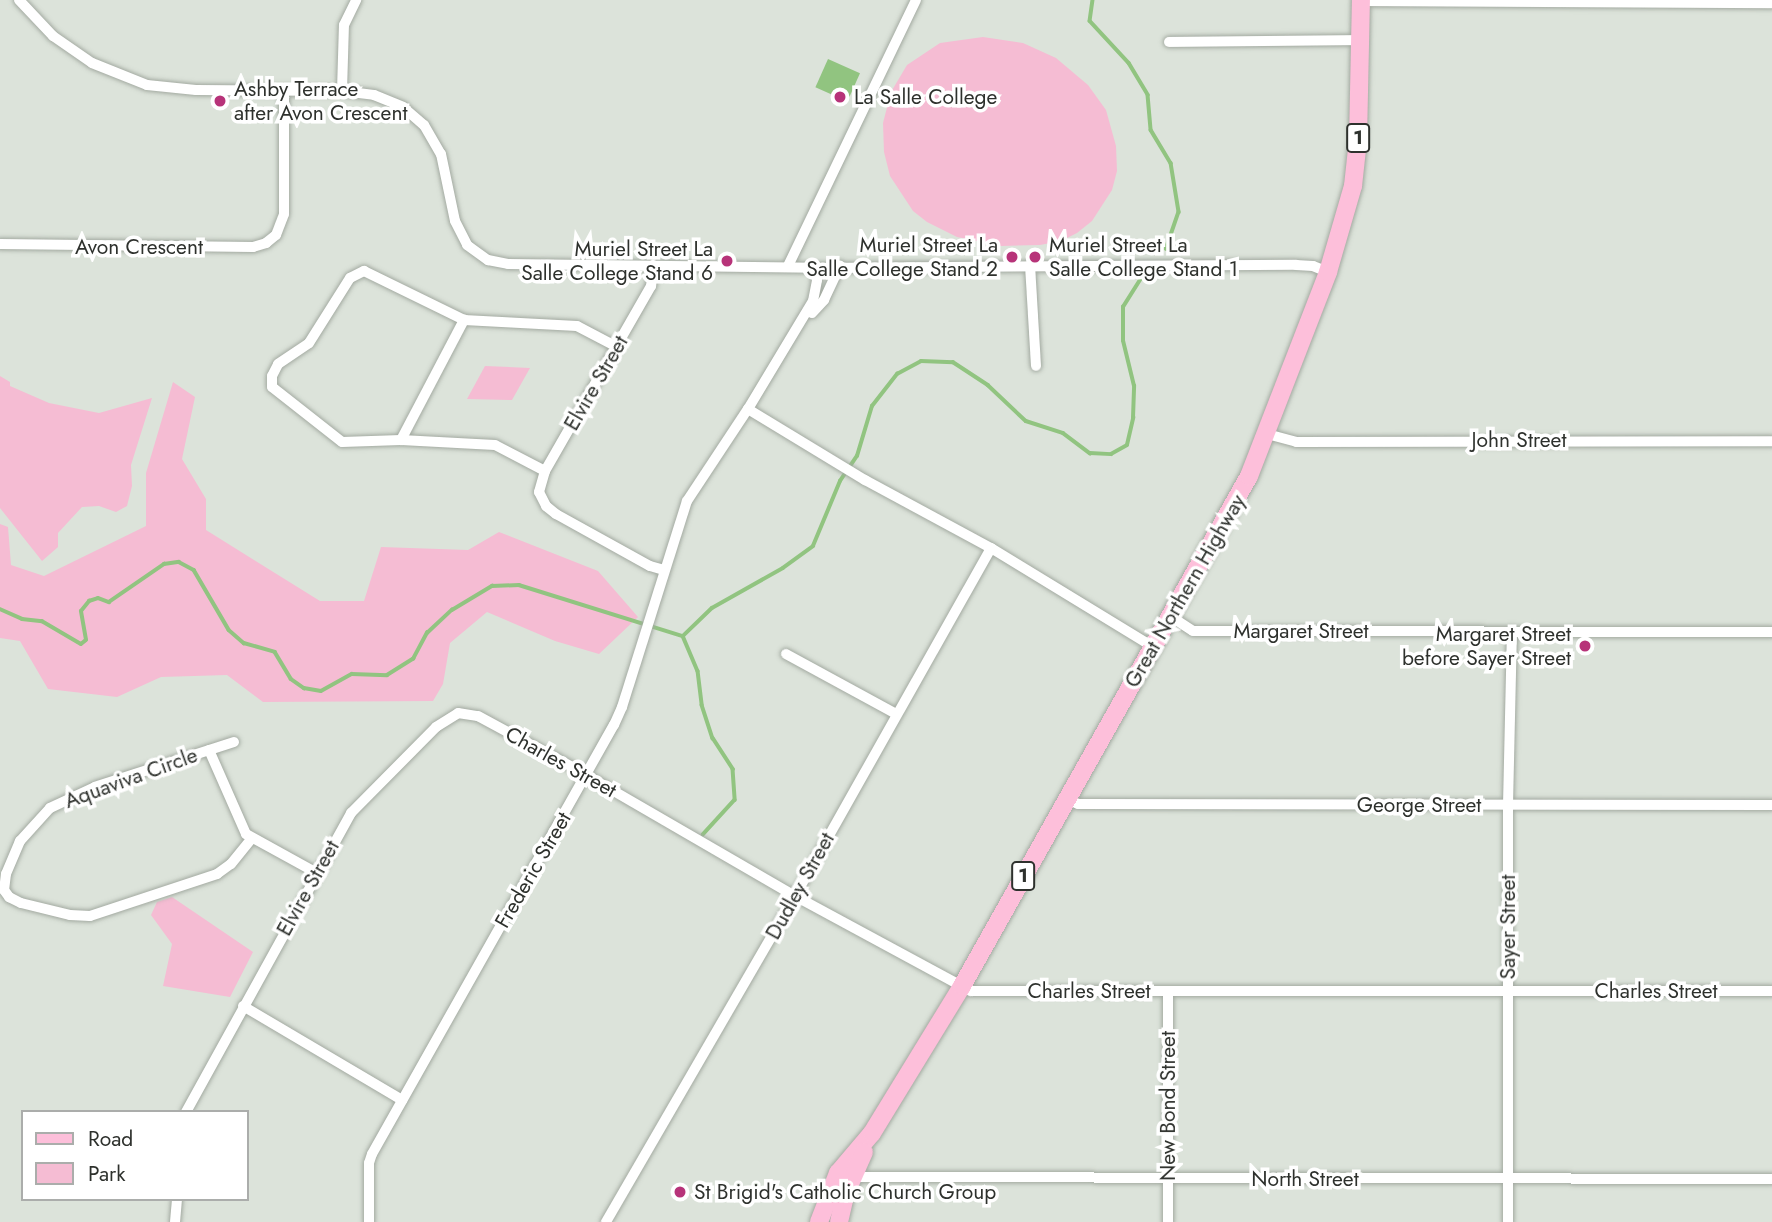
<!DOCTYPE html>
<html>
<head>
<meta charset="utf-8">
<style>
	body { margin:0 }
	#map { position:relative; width:1772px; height:1222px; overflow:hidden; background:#dce3da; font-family:Jost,sans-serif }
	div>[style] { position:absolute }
	.green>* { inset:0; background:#f5bcd3 }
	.water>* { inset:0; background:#91c480; transform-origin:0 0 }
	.stream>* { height:3.5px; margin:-1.75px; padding:0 1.75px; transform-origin:1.75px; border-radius:1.75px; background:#91c480 }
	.roads { filter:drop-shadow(0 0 2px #a3aaa1) drop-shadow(0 0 2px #a3aaa1) }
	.minor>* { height:10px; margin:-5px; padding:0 5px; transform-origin:5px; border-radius:5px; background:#fff }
	.primary>* { height:18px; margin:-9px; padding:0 9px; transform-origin:9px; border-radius:9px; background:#fdbfda }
	.dots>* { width:19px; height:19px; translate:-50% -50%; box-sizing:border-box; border:4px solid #fff; border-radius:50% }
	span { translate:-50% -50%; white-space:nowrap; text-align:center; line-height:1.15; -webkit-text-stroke:7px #fff; paint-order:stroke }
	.shield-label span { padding:2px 5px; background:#fff; border:2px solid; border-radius:5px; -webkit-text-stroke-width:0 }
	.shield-label { font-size:19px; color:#2e312d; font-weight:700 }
	.poi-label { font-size:21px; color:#2e312d }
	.left { translate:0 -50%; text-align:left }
	.right { translate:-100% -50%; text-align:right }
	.street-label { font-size:21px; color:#2e312d }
	.legend { position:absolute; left:21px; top:1110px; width:228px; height:91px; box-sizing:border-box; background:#fff; border:2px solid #abadab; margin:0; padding:9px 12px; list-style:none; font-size:21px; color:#2e312d }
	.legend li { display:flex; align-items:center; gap:14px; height:35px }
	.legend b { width:35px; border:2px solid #abadab }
</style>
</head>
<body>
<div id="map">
	<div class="green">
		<i style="clip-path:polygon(983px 37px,1023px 43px,1056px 58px,1088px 85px,1106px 110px,1116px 146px,1117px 171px,1112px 190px,1092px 221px,1077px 233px,1061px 241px,1040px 245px,1001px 246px,957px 237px,927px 222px,913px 211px,890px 176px,884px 152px,883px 123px,891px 92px,907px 65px,940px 43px)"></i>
		<i style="clip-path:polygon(485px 366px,530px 368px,512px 400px,467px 399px)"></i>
		<i style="clip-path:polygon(0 376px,10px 382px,10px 386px,49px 403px,99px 413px,152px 398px,131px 465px,132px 486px,127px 506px,116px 512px,99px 506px,82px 507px,58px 533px,58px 547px,42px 561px,0 508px)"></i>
		<i style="clip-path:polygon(173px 382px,195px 397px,182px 459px,206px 499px,206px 530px,320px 601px,364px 601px,381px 547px,468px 550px,499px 532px,598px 571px,638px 617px,599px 654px,555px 641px,487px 612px,450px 643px,443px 684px,433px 701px,263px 702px,227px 675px,161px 677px,117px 697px,48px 689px,20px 641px,0 638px,0 524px,8px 527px,11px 565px,44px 576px,146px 526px,146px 473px)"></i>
		<i style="clip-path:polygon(172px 897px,253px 952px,230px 997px,163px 986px,172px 944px,151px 915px,157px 902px)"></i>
	</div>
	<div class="water">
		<i style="left:828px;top:59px;width:35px;height:31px;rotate:24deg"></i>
	</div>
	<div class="stream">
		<i style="left:1093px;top:0;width:21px;rotate:98deg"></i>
		<i style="left:1090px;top:21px;width:57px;rotate:47.1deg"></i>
		<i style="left:1129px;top:63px;width:37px;rotate:59deg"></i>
		<i style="left:1148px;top:95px;width:35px;rotate:85deg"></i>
		<i style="left:1151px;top:130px;width:39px;rotate:59deg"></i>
		<i style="left:1171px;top:163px;width:50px;rotate:80.7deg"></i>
		<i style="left:1179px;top:212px;width:39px;rotate:109deg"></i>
		<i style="left:0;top:609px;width:24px;rotate:24deg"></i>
		<i style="left:22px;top:619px;width:20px;rotate:6deg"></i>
		<i style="left:42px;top:621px;width:45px;rotate:30.5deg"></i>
		<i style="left:81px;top:644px;width:6px;rotate:-39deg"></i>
		<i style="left:86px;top:640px;width:29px;rotate:-100deg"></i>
		<i style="left:81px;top:611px;width:13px;rotate:-51deg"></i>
		<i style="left:89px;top:601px;width:9px;rotate:-18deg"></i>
		<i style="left:98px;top:598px;width:12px;rotate:20deg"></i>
		<i style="left:109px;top:602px;width:67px;rotate:-34.6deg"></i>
		<i style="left:164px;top:564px;width:15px;rotate:-8deg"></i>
		<i style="left:179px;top:562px;width:17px;rotate:28deg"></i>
		<i style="left:194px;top:570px;width:69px;rotate:59.7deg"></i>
		<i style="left:229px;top:630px;width:20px;rotate:41deg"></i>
		<i style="left:244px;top:643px;width:32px;rotate:16deg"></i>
		<i style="left:275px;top:652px;width:31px;rotate:59deg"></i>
		<i style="left:291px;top:679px;width:16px;rotate:35deg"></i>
		<i style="left:304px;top:688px;width:17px;rotate:10deg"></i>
		<i style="left:321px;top:691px;width:35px;rotate:-29deg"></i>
		<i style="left:352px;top:674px;width:35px;rotate:2deg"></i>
		<i style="left:387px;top:675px;width:31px;rotate:-32deg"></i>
		<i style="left:413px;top:659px;width:30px;rotate:-62deg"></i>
		<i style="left:427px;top:633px;width:34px;rotate:-43deg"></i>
		<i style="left:452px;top:610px;width:47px;rotate:-31deg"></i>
		<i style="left:492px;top:586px;width:27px;rotate:-2deg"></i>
		<i style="left:519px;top:585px;width:172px;rotate:17.3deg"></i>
		<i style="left:683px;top:636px;width:40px;rotate:-44deg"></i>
		<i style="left:712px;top:608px;width:81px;rotate:-29.4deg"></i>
		<i style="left:783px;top:568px;width:37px;rotate:-36deg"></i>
		<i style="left:813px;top:546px;width:70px;rotate:-67.4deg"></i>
		<i style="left:840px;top:481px;width:30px;rotate:-56deg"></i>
		<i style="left:857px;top:456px;width:52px;rotate:-73.3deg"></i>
		<i style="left:872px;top:406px;width:41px;rotate:-52deg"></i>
		<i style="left:897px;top:374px;width:27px;rotate:-28deg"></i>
		<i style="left:921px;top:361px;width:32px;rotate:2deg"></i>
		<i style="left:953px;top:362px;width:42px;rotate:33.3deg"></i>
		<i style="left:988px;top:385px;width:52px;rotate:43.5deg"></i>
		<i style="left:1026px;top:421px;width:39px;rotate:18deg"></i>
		<i style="left:1063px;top:433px;width:34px;rotate:37deg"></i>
		<i style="left:1090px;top:453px;width:21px;rotate:3deg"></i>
		<i style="left:1111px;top:454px;width:18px;rotate:-29deg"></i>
		<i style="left:1127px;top:445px;width:28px;rotate:-77deg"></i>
		<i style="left:1133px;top:418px;width:32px;rotate:-88deg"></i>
		<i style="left:1134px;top:386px;width:46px;rotate:-103.7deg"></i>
		<i style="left:1123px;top:341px;width:34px;rotate:-90deg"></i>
		<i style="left:1123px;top:307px;width:41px;rotate:-57.8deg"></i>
		<i style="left:683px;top:636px;width:38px;rotate:67deg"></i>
		<i style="left:698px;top:671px;width:34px;rotate:83deg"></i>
		<i style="left:702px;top:705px;width:35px;rotate:72deg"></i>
		<i style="left:713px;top:738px;width:37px;rotate:57deg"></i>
		<i style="left:733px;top:769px;width:31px;rotate:86deg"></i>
		<i style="left:735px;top:800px;width:47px;rotate:132.4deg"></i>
	</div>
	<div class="roads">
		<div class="minor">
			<i style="left:19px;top:0;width:50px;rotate:46.6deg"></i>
			<i style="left:53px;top:36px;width:47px;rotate:34.7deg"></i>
			<i style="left:92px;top:63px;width:59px;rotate:21.8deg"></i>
			<i style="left:147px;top:85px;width:49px;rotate:5.8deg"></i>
			<i style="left:196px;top:90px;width:146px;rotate:0.4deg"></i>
			<i style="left:342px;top:91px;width:32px;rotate:7deg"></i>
			<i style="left:374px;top:95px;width:31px;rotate:22deg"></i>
			<i style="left:403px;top:107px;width:28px;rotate:41deg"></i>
			<i style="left:424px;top:125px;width:34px;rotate:60deg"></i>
			<i style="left:441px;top:154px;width:68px;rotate:78.2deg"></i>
			<i style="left:455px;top:221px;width:27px;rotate:63deg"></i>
			<i style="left:467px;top:245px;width:26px;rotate:36deg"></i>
			<i style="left:488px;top:260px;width:20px;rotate:11deg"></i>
			<i style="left:508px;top:264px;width:306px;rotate:0.7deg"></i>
			<i style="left:814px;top:268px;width:482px;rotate:-0.4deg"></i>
			<i style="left:1296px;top:265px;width:17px;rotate:3deg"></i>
			<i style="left:1313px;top:266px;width:16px;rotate:22deg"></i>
			<i style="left:1361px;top:1px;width:411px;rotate:0.3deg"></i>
			<i style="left:1169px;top:42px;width:192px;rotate:-0.6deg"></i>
			<i style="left:342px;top:91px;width:66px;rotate:-88.3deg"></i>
			<i style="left:344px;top:25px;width:28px;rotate:-64deg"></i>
			<i style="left:0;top:244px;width:253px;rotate:0.7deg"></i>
			<i style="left:253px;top:247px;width:14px;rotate:-17deg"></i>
			<i style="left:266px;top:243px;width:13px;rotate:-39deg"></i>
			<i style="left:276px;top:235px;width:22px;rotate:-69deg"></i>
			<i style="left:284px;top:214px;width:123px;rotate:-90deg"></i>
			<i style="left:653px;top:265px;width:21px;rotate:95deg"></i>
			<i style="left:651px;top:286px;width:213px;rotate:119.8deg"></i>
			<i style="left:545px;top:471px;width:22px;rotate:106deg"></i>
			<i style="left:539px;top:492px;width:16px;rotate:63deg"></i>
			<i style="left:546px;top:506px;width:13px;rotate:39deg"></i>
			<i style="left:556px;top:514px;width:107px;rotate:29deg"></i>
			<i style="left:650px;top:566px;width:15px;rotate:16deg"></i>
			<i style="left:1030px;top:265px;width:101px;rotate:86.6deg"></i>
			<i style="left:788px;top:266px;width:295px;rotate:-64.3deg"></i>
			<i style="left:812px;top:313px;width:18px;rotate:-47deg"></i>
			<i style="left:824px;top:300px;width:38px;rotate:-65deg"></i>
			<i style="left:748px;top:409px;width:137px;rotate:31.3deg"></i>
			<i style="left:865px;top:480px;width:143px;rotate:28.4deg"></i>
			<i style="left:991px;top:548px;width:190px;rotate:31.4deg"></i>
			<i style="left:1267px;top:434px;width:30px;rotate:15deg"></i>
			<i style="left:1296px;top:442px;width:476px;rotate:-0.1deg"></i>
			<i style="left:401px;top:440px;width:136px;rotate:-62.3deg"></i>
			<i style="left:545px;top:471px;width:56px;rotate:-152.5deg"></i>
			<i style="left:495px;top:445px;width:94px;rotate:-177deg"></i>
			<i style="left:401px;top:440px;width:59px;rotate:178.1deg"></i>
			<i style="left:342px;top:442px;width:89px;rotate:-141.8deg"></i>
			<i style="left:272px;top:387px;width:11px;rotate:-90deg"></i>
			<i style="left:272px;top:376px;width:13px;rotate:-63deg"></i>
			<i style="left:278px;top:364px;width:37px;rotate:-34deg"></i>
			<i style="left:309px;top:343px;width:77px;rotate:-57.8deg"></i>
			<i style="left:350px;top:278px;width:16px;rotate:-27deg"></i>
			<i style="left:364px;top:271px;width:111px;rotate:26.1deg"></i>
			<i style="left:464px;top:320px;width:113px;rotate:3deg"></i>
			<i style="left:577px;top:326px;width:45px;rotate:27.7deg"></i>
			<i style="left:1170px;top:616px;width:27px;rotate:33deg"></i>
			<i style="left:1193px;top:631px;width:579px;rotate:0.1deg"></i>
			<i style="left:786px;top:654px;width:125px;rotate:28.6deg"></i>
			<i style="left:234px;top:742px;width:146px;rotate:162.1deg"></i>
			<i style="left:95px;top:787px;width:50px;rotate:155deg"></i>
			<i style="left:50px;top:808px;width:45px;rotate:132.3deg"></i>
			<i style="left:20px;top:841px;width:36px;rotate:113deg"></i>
			<i style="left:6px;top:874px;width:16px;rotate:97deg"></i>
			<i style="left:4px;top:890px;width:9px;rotate:54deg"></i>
			<i style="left:9px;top:897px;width:13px;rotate:27deg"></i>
			<i style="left:21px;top:903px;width:50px;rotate:13.8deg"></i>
			<i style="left:70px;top:915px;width:20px;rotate:3deg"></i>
			<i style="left:90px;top:916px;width:134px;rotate:-18.3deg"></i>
			<i style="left:217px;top:874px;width:17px;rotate:-36deg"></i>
			<i style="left:231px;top:864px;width:33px;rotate:-51deg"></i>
			<i style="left:209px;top:750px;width:92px;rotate:66.2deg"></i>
			<i style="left:246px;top:834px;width:79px;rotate:28.8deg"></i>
			<i style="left:1067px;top:799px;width:12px;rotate:24deg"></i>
			<i style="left:1078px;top:804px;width:694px;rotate:0.08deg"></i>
			<i style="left:243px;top:1006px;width:185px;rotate:30.6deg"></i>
			<i style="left:186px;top:1112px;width:342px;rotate:-61.1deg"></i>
			<i style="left:351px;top:813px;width:121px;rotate:-45.3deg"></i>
			<i style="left:436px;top:727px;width:26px;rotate:-32deg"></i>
			<i style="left:458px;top:713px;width:20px;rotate:9deg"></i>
			<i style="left:478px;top:716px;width:109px;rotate:28.4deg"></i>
			<i style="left:574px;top:768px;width:255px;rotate:30.1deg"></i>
			<i style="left:795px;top:896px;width:200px;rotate:28.4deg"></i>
			<i style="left:971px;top:991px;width:801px"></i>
			<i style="left:851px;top:1177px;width:921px;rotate:0.12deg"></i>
			<i style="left:175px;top:1222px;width:23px;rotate:-85deg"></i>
			<i style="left:369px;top:1222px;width:59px;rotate:-90deg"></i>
			<i style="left:369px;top:1163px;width:9px;rotate:-72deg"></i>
			<i style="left:372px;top:1154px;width:493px;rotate:-60.6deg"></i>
			<i style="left:614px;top:725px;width:20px;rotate:-66deg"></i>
			<i style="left:622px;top:707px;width:216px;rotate:-72.5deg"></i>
			<i style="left:687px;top:501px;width:110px;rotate:-56.5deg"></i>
			<i style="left:748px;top:409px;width:126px;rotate:-59deg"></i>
			<i style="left:813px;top:301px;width:21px;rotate:-79deg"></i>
			<i style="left:817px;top:280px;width:12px;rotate:-104deg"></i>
			<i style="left:606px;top:1222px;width:377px;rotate:-59.9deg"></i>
			<i style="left:795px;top:896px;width:399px;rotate:-60.6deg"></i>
			<i style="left:1168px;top:1222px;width:231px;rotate:-90deg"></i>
			<i style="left:1508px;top:1222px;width:417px;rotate:-90deg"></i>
			<i style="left:1508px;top:805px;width:174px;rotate:-88.7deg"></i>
		</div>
		<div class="primary">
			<i style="left:819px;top:1222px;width:53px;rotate:-68.8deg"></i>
			<i style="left:838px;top:1173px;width:52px;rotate:-49.6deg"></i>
			<i style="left:872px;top:1133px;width:172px;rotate:-58.5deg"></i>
			<i style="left:962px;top:986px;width:585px;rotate:-60.63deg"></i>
			<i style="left:1249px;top:476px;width:219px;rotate:-68.8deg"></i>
			<i style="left:1328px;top:272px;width:90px;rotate:-73.8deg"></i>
			<i style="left:1353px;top:186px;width:46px;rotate:-83.8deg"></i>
			<i style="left:1358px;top:140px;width:140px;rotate:-88.8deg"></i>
			<i style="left:839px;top:1222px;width:28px;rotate:-77deg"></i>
			<i style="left:845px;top:1195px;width:47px;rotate:-66.2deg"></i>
		</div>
	</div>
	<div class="dots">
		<i style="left:840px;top:97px;background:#b73379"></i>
		<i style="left:220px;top:101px;background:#b73379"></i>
		<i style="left:1012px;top:257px;background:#b73379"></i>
		<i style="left:1035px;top:257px;background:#b73379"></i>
		<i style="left:727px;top:261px;background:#b73379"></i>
		<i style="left:1585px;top:646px;background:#b73379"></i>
		<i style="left:680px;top:1192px;background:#b73379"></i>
	</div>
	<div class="shield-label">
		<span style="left:1358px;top:138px">1</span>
		<span style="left:1023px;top:876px">1</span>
	</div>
	<div class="poi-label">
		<span class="left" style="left:234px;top:101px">Ashby Terrace<br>after Avon Crescent</span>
		<span class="left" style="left:854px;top:97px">La Salle College</span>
		<span class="right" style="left:998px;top:257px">Muriel Street La<br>Salle College Stand 2</span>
		<span class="left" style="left:1049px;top:257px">Muriel Street La<br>Salle College Stand 1</span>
		<span class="right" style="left:713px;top:261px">Muriel Street La<br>Salle College Stand 6</span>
		<span class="right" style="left:1571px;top:646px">Margaret Street<br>before Sayer Street</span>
		<span class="left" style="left:694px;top:1192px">St Brigid's Catholic Church Group</span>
	</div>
	<div class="street-label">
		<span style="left:139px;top:247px">Avon Crescent</span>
		<span style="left:596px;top:383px;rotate:-60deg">Elvire Street</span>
		<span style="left:1519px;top:440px">John Street</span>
		<span style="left:1185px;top:591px;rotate:-60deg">Great Northern Highway</span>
		<span style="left:1301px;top:631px">Margaret Street</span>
		<span style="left:561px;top:762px;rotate:29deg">Charles Street</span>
		<span style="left:131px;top:778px;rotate:-20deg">Aquaviva Circle</span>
		<span style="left:1419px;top:805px">George Street</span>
		<span style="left:533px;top:870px;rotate:-60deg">Frederic Street</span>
		<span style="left:800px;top:886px;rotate:-61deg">Dudley Street</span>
		<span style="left:308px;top:888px;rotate:-61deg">Elvire Street</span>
		<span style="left:1508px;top:927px;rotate:-90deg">Sayer Street</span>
		<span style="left:1089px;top:991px">Charles Street</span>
		<span style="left:1656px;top:991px">Charles Street</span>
		<span style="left:1168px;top:1106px;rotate:-90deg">New Bond Street</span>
		<span style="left:1305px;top:1179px">North Street</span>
	</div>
	<ul class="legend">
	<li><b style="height:9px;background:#fdbfda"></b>Road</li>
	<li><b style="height:19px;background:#f5bcd3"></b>Park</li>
	</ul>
</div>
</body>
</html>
